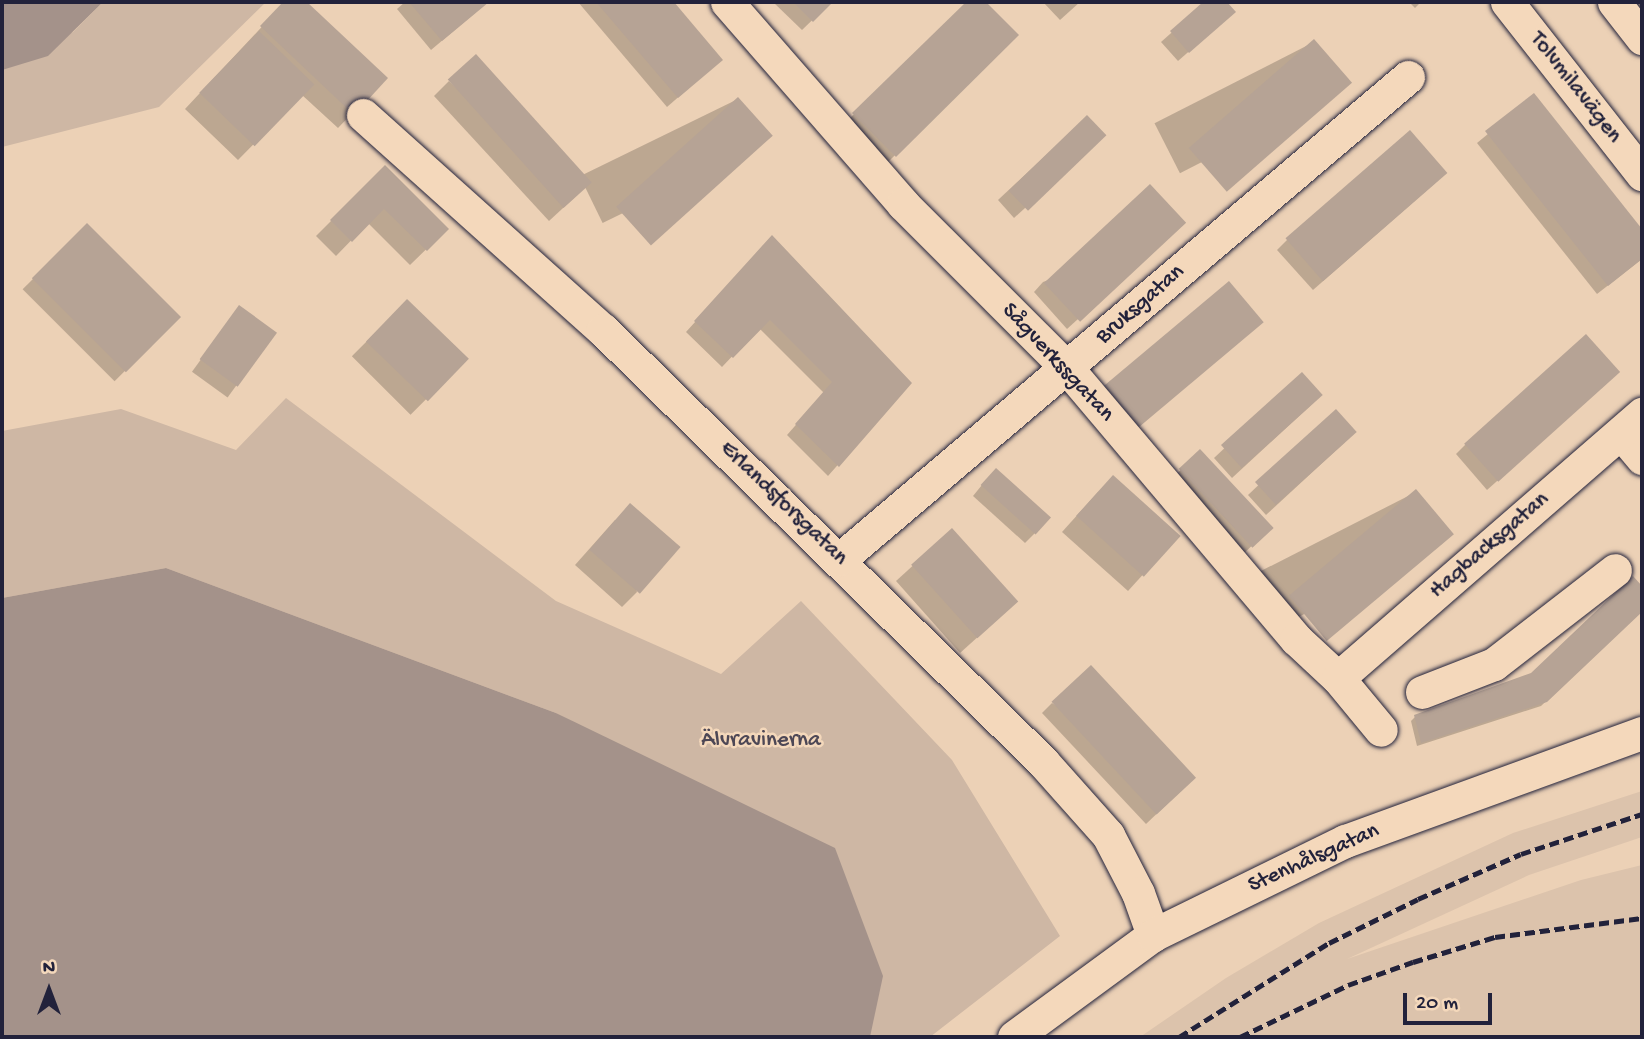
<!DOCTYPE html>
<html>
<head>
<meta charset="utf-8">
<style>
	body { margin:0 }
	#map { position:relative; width:1644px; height:1039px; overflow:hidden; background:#ecd1b6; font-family:"Gochi Hand",sans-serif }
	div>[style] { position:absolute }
	.built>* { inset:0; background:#dcc3ac }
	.green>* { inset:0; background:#ceb7a4 }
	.water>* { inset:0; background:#a4928a }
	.shadow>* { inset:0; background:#0003; transform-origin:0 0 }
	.building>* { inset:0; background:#b6a395; transform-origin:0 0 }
	.roads { filter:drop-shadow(0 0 2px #22223b) drop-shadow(0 0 2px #22223b) }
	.minor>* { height:33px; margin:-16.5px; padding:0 16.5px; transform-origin:16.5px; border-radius:16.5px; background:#f4d8bb }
	.rail>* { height:5px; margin-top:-2.5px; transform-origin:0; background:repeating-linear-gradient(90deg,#22223b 0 10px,transparent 0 15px) }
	span { translate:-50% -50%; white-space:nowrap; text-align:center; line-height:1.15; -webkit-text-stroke:5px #f4d8bb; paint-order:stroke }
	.street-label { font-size:23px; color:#22223b }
	.park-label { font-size:23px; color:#4d4755 }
	.frame { position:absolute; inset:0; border:4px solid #22223b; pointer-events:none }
	.north { position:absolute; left:14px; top:955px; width:70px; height:70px; -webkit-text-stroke:5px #f4d8bb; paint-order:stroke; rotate:0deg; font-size:19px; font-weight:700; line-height:28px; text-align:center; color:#22223b }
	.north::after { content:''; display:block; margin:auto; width:24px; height:32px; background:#22223b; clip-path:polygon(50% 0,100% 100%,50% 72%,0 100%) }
	.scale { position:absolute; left:1403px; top:993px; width:89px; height:32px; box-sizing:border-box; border:4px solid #22223b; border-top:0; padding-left:9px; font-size:21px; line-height:24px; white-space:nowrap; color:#22223b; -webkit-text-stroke:5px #f4d8bb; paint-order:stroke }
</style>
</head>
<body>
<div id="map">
	<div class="built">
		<i style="clip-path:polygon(1642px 791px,1642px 837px,1529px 875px,1347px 959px,1581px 880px,1642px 865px,1642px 1037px,1140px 1037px,1226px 978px,1319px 923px,1513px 833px)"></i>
	</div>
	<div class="green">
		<i style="clip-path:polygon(103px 2px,266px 2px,159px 107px,2px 147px,2px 66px,73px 32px)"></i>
		<i style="clip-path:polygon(286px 398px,556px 601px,721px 674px,801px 601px,952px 760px,1060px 936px,930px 1037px,845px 1037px,828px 863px,811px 837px,664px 770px,556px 713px,166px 568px,2px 598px,2px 431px,121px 409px,236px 450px)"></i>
	</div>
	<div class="water">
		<i style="clip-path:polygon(2px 2px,103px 2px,48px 56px,2px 70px)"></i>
		<i style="clip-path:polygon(166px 568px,556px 713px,835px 848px,883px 976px,870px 1037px,2px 1037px,2px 598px)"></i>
	</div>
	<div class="shadow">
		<i style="clip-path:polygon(285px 2px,305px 2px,386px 78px,338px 128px,302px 95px,238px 160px,185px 109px)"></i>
		<i style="clip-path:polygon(405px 2px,488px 2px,431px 50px,397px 9px)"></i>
		<i style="clip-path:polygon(578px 2px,672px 2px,721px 60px,667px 107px)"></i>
		<i style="clip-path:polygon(773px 2px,831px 2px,802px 30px)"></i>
		<i style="clip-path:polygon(968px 2px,984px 2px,1017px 35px,885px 165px,844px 124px)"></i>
		<i style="clip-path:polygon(1043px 2px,1080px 2px,1060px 20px)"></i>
		<i style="clip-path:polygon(1206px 2px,1225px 2px,1234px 12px,1178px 61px,1161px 42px)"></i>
		<i style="clip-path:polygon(1409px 2px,1421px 2px,1415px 8px)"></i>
		<i style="clip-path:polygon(1607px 2px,1642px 2px,1642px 30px)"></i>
		<i style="left:1314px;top:42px;width:56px;height:179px;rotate:63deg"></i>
		<i style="clip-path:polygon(449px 81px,575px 197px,549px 221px,434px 96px)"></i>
		<i style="clip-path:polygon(1534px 96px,1642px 232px,1642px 259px,1597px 294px,1477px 143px)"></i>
		<i style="left:738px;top:99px;width:52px;height:176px;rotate:64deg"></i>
		<i style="clip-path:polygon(1087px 117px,1094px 145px,1014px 218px,998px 200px)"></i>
		<i style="clip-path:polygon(385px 167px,447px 229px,410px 265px,368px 223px,336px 256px,316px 236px)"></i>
		<i style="clip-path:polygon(1435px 183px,1313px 290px,1277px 250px,1287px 240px)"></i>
		<i style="left:87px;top:225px;width:130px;height:91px;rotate:45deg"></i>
		<i style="clip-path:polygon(1173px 233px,1067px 329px,1034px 292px,1043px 282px)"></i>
		<i style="clip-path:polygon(762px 248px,910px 383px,828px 476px,787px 435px,824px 393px,759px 328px,722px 367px,686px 332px)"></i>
		<i style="left:407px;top:301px;width:83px;height:78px;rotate:45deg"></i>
		<i style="left:239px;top:307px;width:44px;height:80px;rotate:36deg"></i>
		<i style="clip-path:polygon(1302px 375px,1311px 405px,1232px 478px,1214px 458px)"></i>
		<i style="clip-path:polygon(1608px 382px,1487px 490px,1456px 454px,1465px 445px)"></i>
		<i style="clip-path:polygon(1336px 412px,1345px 442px,1266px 515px,1248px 495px)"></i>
		<i style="left:1200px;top:452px;width:104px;height:41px;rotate:47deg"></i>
		<i style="clip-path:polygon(986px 480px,1035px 533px,1025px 543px,973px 496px)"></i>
		<i style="clip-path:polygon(1098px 492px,1178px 536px,1128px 591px,1062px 532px)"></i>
		<i style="left:1416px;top:492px;width:58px;height:178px;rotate:63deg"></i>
		<i style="clip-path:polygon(615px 520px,637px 592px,622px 607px,575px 565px)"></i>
		<i style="clip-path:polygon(952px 530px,1000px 617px,960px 653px,896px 581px)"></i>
		<i style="clip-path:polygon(1633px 578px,1642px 588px,1642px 610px,1541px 706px,1417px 746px,1411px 721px,1415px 717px,1532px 674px)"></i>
		<i style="clip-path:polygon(1052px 703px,1184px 788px,1146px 824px,1042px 713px)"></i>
	</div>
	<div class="building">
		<i style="clip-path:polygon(283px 2px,307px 2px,388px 78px,354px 115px,260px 26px)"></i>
		<i style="clip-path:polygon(409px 2px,489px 2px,442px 41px)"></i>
		<i style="clip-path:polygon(596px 2px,674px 2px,723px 60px,678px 98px)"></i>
		<i style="clip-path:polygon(793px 2px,833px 2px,813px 22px)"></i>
		<i style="clip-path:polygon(966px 2px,986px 2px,1019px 35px,896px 157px,852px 113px)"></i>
		<i style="clip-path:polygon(1203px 2px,1227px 2px,1236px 12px,1189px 53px,1170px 31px)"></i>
		<i style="left:259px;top:31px;width:77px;height:86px;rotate:44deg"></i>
		<i style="left:1314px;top:39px;width:58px;height:166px;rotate:49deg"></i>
		<i style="left:476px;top:54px;width:173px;height:38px;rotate:48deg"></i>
		<i style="clip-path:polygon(1534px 93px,1642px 229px,1642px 259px,1608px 286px,1485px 131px)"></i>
		<i style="left:738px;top:97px;width:52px;height:164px;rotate:48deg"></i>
		<i style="left:1087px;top:115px;width:28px;height:109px;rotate:46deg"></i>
		<i style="left:1410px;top:130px;width:57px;height:165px;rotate:49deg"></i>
		<i style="clip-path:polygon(385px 165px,449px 229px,427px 251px,384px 209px,352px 242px,330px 220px)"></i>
		<i style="left:1150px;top:184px;width:53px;height:145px;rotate:47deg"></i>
		<i style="left:87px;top:223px;width:133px;height:78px;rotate:45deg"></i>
		<i style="clip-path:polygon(772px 235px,912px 383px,839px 467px,795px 424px,832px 382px,770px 320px,733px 358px,694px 321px)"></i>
		<i style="left:1229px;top:281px;width:54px;height:167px;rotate:50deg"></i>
		<i style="left:407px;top:299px;width:86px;height:59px;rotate:44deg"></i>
		<i style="left:239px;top:305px;width:47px;height:67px;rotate:36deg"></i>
		<i style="left:1586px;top:334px;width:51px;height:164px;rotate:48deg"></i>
		<i style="left:1302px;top:372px;width:31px;height:109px;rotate:48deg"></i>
		<i style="left:1336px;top:409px;width:31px;height:109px;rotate:48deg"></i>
		<i style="left:1200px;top:449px;width:108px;height:29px;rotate:47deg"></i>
		<i style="left:996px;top:468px;width:74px;height:23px;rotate:42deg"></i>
		<i style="left:1113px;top:475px;width:91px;height:55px;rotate:42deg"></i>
		<i style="left:1416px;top:489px;width:59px;height:166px;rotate:50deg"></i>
		<i style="left:630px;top:503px;width:67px;height:62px;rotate:41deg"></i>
		<i style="left:952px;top:528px;width:99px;height:55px;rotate:48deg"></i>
		<i style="clip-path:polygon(1633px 576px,1642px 586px,1642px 612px,1547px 702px,1421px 743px,1414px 715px,1531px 673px)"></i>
		<i style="left:1091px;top:665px;width:154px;height:54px;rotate:47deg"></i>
	</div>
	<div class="roads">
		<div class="minor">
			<i style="left:727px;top:2px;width:268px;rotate:48.9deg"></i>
			<i style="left:903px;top:204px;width:232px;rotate:45deg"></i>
			<i style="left:1067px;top:368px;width:355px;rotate:49.8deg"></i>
			<i style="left:1296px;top:639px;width:57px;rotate:42.9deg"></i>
			<i style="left:1338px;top:678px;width:67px;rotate:50.4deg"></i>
			<i style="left:1507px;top:2px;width:219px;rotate:51.9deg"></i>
			<i style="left:1614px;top:2px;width:46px;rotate:52.1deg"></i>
			<i style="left:363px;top:115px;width:322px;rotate:41.9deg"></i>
			<i style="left:603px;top:330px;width:617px;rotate:44.47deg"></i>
			<i style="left:1043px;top:762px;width:98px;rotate:48.3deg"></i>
			<i style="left:1108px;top:835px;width:65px;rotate:62.7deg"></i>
			<i style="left:1138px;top:893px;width:45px;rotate:70.3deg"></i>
			<i style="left:1621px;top:433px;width:33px;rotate:50deg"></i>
			<i style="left:840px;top:559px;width:745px;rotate:-40.32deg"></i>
			<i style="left:1338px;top:678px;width:403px;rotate:-41deg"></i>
			<i style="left:1422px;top:692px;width:77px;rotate:-21.3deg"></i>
			<i style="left:1494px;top:664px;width:153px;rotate:-37.8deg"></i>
			<i style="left:1014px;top:1037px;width:172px;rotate:-36.3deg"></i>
			<i style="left:1153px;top:935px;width:214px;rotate:-26.1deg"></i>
			<i style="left:1345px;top:841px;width:316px;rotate:-20deg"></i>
		</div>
	</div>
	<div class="rail">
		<i style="left:1179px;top:1037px;width:177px;rotate:-32.1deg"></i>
		<i style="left:1329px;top:943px;width:99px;rotate:-26.3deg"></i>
		<i style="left:1418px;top:899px;width:112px;rotate:-23.6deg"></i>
		<i style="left:1521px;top:854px;width:127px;rotate:-18.3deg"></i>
		<i style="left:1240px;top:1037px;width:120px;rotate:-25.7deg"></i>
		<i style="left:1348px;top:985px;width:69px;rotate:-19.5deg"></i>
		<i style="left:1413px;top:962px;width:86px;rotate:-17deg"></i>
		<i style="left:1495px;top:937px;width:148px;rotate:-7.4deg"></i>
	</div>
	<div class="street-label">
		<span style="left:1575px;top:88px;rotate:52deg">Tolvmilavägen</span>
		<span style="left:1141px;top:305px;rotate:-41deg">Bruksgatan</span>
		<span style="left:1057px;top:363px;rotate:47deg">Sågverkssgatan</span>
		<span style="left:783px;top:504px;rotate:44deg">Erlandsforsgatan</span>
		<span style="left:1490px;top:546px;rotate:-41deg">Hagbacksgatan</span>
		<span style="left:1314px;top:859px;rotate:-24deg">Stenhålsgatan</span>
	</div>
	<div class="park-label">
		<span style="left:761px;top:741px">Älvravinerna</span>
	</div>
	<div class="frame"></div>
	<div class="north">N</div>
	<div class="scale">20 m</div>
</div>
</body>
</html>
